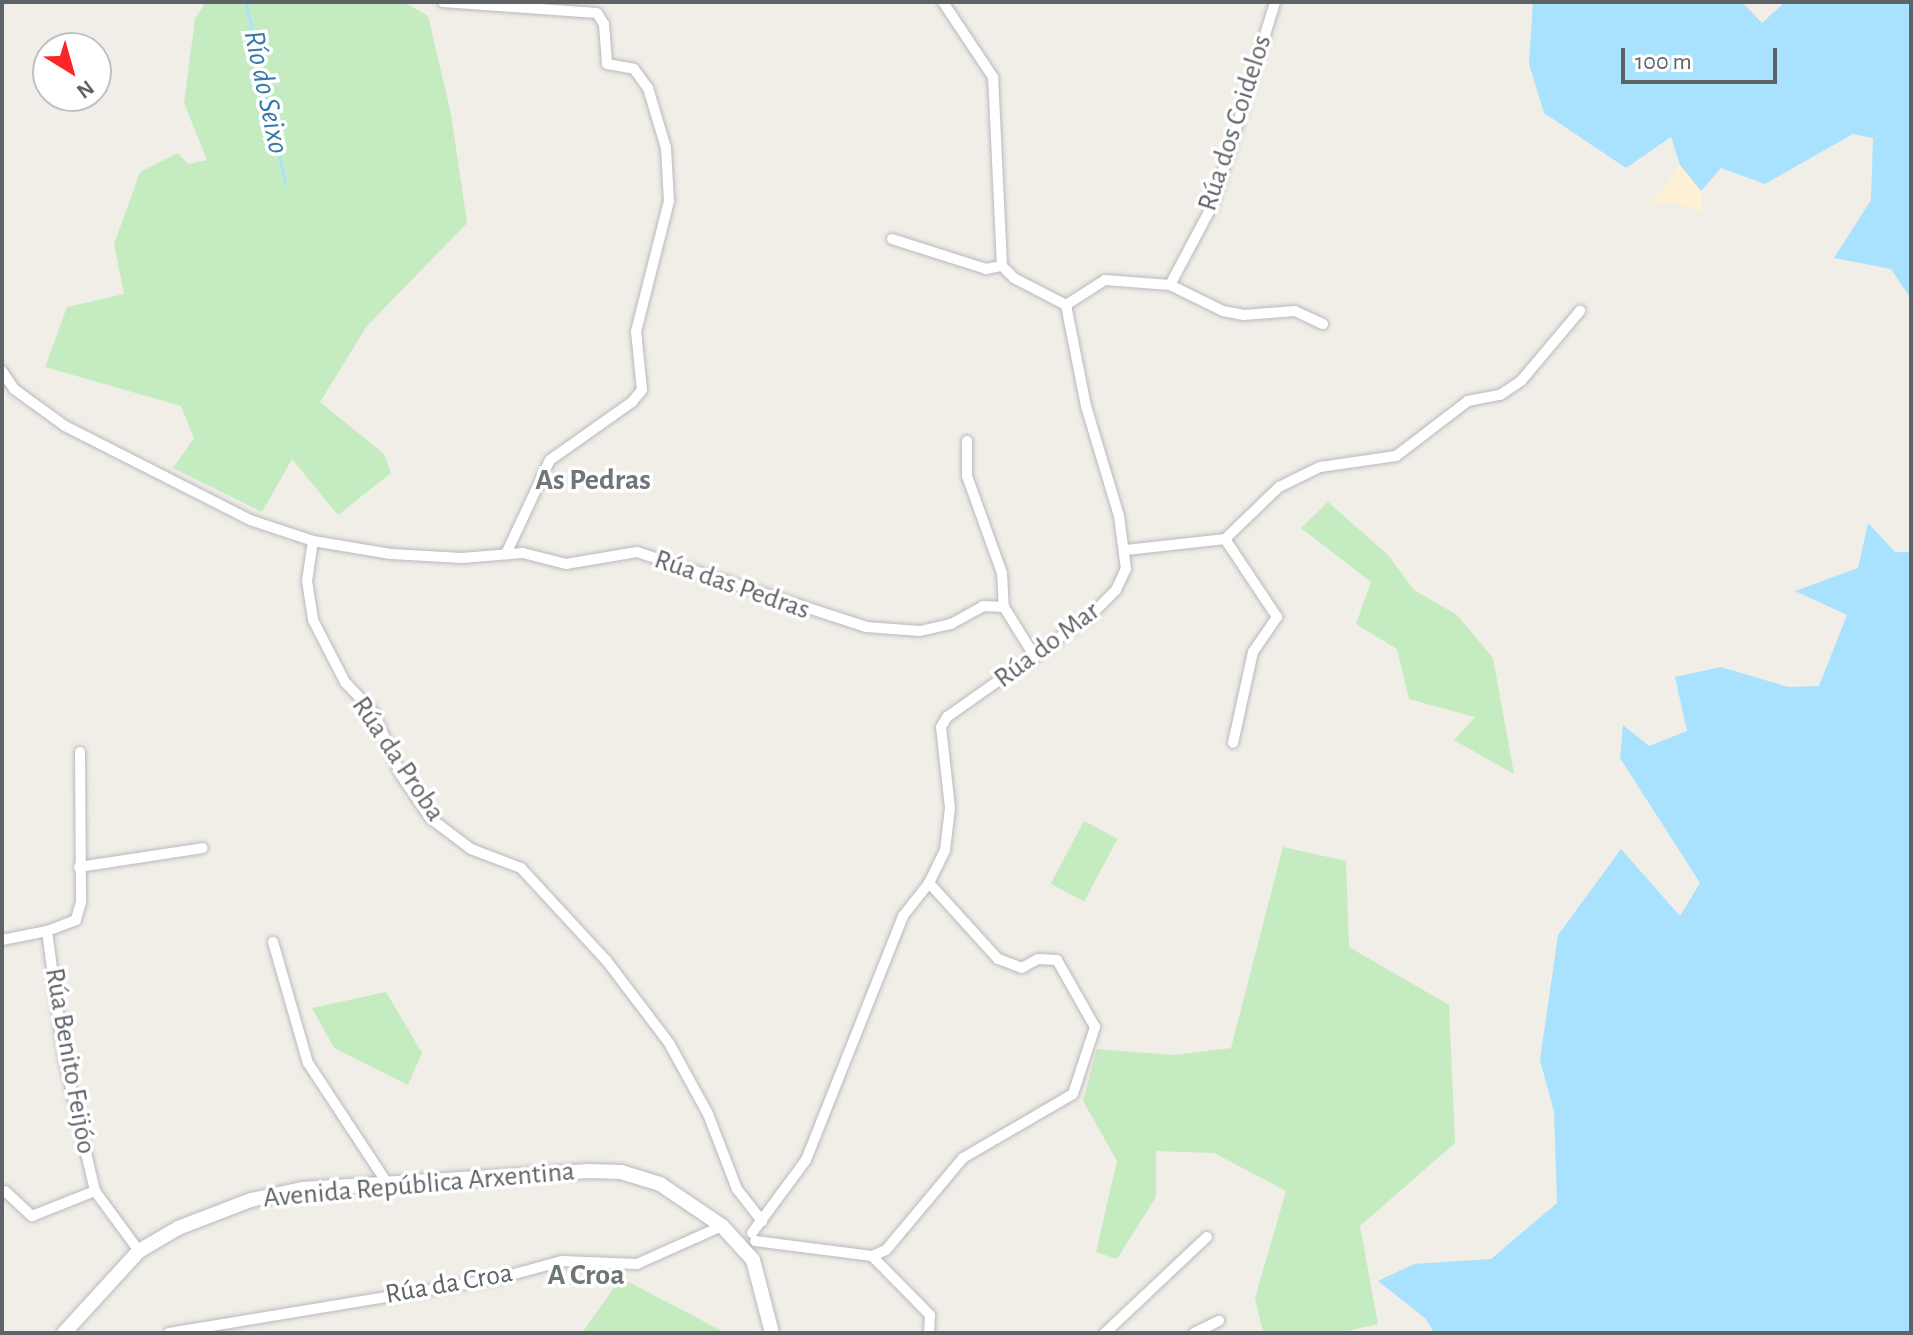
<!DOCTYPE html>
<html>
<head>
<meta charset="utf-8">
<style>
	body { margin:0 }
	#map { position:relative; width:1913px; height:1335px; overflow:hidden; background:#f1eee7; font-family:"Alegreya Sans",sans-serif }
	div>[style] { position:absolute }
	.green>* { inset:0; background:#c5ebc1; transform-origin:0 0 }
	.sand>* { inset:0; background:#fef0d5 }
	.water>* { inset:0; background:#a9e2ff }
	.stream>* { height:3px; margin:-1.5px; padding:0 1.5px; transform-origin:1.5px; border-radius:1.5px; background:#a9e2ff }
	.roads { filter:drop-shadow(0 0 2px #b7babe) drop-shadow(0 0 2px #b7babe) }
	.street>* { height:10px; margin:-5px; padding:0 5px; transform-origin:5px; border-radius:5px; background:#fff }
	.secondary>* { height:14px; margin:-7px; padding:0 7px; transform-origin:7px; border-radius:7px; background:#fff }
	span { translate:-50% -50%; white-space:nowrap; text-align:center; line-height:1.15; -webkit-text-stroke:7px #fff; paint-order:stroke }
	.street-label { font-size:28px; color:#5e6368 }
	.water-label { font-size:30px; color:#3679a9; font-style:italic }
	.neighbourhood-label { font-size:30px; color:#6f767a; font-weight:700 }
	.frame { position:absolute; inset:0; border:4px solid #5e6368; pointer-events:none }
	.north { position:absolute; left:32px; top:32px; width:80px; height:80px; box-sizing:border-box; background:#fff; border:2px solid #bfc1c3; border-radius:50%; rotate:143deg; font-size:22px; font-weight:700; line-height:32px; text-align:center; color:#5e6368 }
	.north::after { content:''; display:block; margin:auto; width:28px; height:36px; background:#f92528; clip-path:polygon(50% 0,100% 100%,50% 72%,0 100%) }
	.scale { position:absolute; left:1621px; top:48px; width:156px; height:36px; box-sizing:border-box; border:4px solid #5e6368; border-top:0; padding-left:10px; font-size:24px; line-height:28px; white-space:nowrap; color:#5e6368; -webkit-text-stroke:6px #fff; paint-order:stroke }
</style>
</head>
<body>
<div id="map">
	<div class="green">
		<i style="clip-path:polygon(206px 2px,404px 2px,428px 16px,451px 114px,467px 223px,367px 326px,320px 402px,384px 454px,391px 473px,338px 515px,292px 459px,262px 512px,173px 468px,194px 438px,181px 406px,45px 367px,67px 307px,124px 294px,114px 244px,140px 172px,178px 153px,188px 164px,207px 160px,184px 103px,195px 19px)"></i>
		<i style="clip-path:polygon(1328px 502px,1388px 555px,1414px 590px,1457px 615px,1493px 658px,1514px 774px,1454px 740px,1475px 717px,1409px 699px,1397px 649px,1356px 624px,1371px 582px,1301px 528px)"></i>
		<i style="left:1084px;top:821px;width:38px;height:71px;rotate:28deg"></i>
		<i style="clip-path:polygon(1283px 847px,1346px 861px,1349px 947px,1449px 1005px,1455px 1143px,1360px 1226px,1378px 1324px,1339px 1333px,1263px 1333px,1255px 1298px,1286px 1191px,1214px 1153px,1156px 1151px,1156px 1197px,1117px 1259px,1096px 1252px,1117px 1161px,1083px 1101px,1097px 1049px,1174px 1055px,1231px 1048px)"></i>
		<i style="clip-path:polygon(386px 992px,422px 1053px,408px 1085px,334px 1048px,312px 1008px)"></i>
		<i style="clip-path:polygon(621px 1278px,726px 1333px,582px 1333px)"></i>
	</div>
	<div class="sand">
		<i style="clip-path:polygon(1680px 165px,1702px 184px,1702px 215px,1681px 204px,1652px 203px)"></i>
	</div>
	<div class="water">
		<i style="clip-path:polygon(1533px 2px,1742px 2px,1762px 23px,1785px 2px,1911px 2px,1911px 299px,1891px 269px,1834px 258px,1871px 200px,1873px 138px,1853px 134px,1765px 184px,1721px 168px,1701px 191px,1680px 165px,1671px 137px,1626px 168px,1544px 113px,1529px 64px)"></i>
		<i style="clip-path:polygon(1868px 523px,1895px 552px,1911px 552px,1911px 1333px,1434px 1333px,1426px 1319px,1378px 1281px,1414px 1264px,1491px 1259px,1557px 1203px,1554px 1112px,1540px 1060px,1558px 935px,1621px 849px,1680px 916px,1700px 883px,1620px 758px,1623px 725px,1649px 746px,1687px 731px,1675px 677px,1721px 667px,1788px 687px,1819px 686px,1847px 615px,1795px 591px,1858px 568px)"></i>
	</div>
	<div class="stream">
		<i style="left:246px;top:2px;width:184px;rotate:77.8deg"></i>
	</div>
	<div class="roads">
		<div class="street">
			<i style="left:443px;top:2px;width:154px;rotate:4.1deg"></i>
			<i style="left:597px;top:13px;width:13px;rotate:58deg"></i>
			<i style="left:604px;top:24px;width:40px;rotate:85.7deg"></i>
			<i style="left:607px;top:64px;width:27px;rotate:10deg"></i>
			<i style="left:634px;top:69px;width:24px;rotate:54deg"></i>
			<i style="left:648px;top:88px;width:63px;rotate:73.3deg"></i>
			<i style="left:666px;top:148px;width:53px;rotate:86.8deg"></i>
			<i style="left:669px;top:201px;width:134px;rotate:104.2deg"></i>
			<i style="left:636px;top:331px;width:59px;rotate:84.2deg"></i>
			<i style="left:642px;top:390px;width:16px;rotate:130deg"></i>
			<i style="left:632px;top:402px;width:100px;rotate:144.7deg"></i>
			<i style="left:550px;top:460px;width:104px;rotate:115.1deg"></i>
			<i style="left:892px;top:239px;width:99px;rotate:17.7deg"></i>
			<i style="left:986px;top:269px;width:16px;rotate:-11deg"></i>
			<i style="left:1170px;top:285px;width:92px;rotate:-62deg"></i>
			<i style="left:1213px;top:204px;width:211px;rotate:-72.9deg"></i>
			<i style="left:1066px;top:305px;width:46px;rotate:-32.7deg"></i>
			<i style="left:1105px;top:280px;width:65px;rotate:4.4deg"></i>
			<i style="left:1170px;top:285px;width:59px;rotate:26.1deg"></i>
			<i style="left:1223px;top:311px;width:21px;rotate:11deg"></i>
			<i style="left:1244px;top:315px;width:51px;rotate:-4.5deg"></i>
			<i style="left:1295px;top:311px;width:31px;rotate:25deg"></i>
			<i style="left:2px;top:371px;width:22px;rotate:56deg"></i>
			<i style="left:14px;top:389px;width:63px;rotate:36deg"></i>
			<i style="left:65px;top:426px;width:208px;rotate:26.9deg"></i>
			<i style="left:250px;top:520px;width:66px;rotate:18.4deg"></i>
			<i style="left:313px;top:541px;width:40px;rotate:98.5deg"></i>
			<i style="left:307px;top:581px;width:39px;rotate:81deg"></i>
			<i style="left:313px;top:620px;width:70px;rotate:62.7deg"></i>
			<i style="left:345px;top:682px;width:42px;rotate:46.9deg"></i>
			<i style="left:374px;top:713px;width:68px;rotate:66.5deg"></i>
			<i style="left:401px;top:775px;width:52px;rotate:56deg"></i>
			<i style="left:430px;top:818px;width:51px;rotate:37.1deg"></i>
			<i style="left:471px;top:849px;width:53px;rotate:20.8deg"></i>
			<i style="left:521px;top:868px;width:125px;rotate:47.3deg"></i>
			<i style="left:606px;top:960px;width:104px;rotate:52.8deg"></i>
			<i style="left:669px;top:1043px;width:81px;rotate:61.2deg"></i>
			<i style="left:708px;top:1114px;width:80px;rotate:68.9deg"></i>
			<i style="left:737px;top:1189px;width:41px;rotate:52deg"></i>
			<i style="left:967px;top:441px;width:35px;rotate:90deg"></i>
			<i style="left:967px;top:476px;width:103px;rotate:70.2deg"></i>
			<i style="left:1002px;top:573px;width:34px;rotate:87deg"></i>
			<i style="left:1004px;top:607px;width:59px;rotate:58.2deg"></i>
			<i style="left:1225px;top:539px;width:94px;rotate:56.3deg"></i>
			<i style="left:1277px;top:617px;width:42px;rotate:124.4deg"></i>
			<i style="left:1253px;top:652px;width:93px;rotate:102.4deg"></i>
			<i style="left:313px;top:541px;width:79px;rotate:9.5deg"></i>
			<i style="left:391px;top:554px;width:71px;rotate:3.2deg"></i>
			<i style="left:462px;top:558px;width:61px;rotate:-4.7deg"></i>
			<i style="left:523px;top:553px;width:44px;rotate:14.3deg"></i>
			<i style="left:566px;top:564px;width:72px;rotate:-9.6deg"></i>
			<i style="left:637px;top:552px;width:241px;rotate:18.1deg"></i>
			<i style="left:866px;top:627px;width:54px;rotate:4.2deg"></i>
			<i style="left:920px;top:631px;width:32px;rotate:-13deg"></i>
			<i style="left:951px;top:624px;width:37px;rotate:-29deg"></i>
			<i style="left:983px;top:606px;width:21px;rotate:3deg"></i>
			<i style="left:1126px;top:550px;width:100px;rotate:-6.3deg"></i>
			<i style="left:1225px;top:539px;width:75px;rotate:-43.9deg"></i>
			<i style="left:1279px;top:487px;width:46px;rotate:-26deg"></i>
			<i style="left:1320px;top:467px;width:77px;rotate:-8.2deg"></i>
			<i style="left:1396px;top:456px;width:91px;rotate:-37.4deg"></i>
			<i style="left:1468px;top:401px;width:33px;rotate:-11deg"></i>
			<i style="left:1500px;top:395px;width:25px;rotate:-34deg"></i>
			<i style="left:1521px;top:381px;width:92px;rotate:-49.9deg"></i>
			<i style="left:80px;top:752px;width:150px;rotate:89.6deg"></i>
			<i style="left:81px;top:902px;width:19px;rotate:106deg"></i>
			<i style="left:76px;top:920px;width:31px;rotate:159deg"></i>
			<i style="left:47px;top:931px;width:128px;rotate:82.4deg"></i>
			<i style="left:64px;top:1058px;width:137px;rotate:76.9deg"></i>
			<i style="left:95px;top:1191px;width:74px;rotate:53.7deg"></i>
			<i style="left:79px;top:867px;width:125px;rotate:-8.7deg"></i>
			<i style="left:2px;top:940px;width:46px;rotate:-11.3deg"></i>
			<i style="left:273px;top:942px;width:126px;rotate:73.9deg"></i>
			<i style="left:308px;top:1063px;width:144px;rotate:56.6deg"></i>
			<i style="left:5px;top:1191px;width:37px;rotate:43deg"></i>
			<i style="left:32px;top:1216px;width:68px;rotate:-21.6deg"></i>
			<i style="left:752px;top:1233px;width:91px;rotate:-53.5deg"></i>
			<i style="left:806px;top:1160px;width:263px;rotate:-68.3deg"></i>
			<i style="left:903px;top:916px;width:42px;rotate:-51.8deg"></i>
			<i style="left:929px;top:883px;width:37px;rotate:-64deg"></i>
			<i style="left:945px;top:850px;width:42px;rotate:-83.2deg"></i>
			<i style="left:950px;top:808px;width:81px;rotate:-96.3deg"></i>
			<i style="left:941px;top:727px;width:12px;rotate:-59deg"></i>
			<i style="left:947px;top:717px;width:175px;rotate:-35.2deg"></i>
			<i style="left:1090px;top:616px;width:37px;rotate:-45deg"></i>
			<i style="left:1116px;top:590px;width:23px;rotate:-65deg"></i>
			<i style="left:1126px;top:569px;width:53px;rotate:-97.5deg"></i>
			<i style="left:1119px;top:516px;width:115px;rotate:-106.7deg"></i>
			<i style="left:1086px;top:406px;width:103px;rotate:-101.2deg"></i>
			<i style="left:1066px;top:305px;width:59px;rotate:-152.6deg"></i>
			<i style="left:1014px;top:278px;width:17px;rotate:-135deg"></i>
			<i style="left:1002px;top:266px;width:189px;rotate:-92.7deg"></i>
			<i style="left:993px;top:77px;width:90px;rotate:-123.7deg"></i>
			<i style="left:755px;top:1241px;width:118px;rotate:7.3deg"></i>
			<i style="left:872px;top:1256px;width:15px;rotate:-23deg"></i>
			<i style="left:886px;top:1250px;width:120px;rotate:-50.1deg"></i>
			<i style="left:963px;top:1158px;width:127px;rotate:-30.2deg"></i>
			<i style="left:1073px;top:1094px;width:71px;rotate:-71.8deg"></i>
			<i style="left:1095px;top:1027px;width:77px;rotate:-119.6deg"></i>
			<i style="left:1057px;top:960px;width:19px;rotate:-177deg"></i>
			<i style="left:1038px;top:959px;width:18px;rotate:151deg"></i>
			<i style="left:1022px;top:968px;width:26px;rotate:-159deg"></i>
			<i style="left:998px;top:959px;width:103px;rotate:-132.2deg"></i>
			<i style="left:872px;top:1256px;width:83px;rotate:45.5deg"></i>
			<i style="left:930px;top:1315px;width:18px;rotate:93deg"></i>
			<i style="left:169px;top:1333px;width:331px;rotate:-9.4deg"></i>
			<i style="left:496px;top:1279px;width:68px;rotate:-15.3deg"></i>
			<i style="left:562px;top:1261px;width:75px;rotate:2.3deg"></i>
			<i style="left:637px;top:1264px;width:93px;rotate:-24.1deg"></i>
			<i style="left:1105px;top:1333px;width:140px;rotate:-43.3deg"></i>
			<i style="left:1194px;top:1333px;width:28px;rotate:-26deg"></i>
		</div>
		<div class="secondary">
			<i style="left:64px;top:1333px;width:111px;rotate:-47.6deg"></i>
			<i style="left:139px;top:1251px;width:45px;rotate:-30.5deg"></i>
			<i style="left:178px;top:1228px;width:78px;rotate:-21deg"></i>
			<i style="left:251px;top:1200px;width:52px;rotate:-12.2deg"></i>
			<i style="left:302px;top:1189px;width:288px;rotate:-3.6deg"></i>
			<i style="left:589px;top:1171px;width:32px;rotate:2deg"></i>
			<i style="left:621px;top:1172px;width:41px;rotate:17.1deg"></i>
			<i style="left:660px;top:1184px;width:75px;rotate:34.1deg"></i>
			<i style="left:722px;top:1226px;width:46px;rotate:47.6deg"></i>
			<i style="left:753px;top:1260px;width:75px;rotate:75.4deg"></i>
		</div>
	</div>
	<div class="street-label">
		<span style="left:1235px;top:123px;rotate:-72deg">Rúa dos Coidelos</span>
		<span style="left:732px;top:585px;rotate:19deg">Rúa das Pedras</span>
		<span style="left:1047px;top:645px;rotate:-37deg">Rúa do Mar</span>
		<span style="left:398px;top:759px;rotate:56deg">Rúa da Proba</span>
		<span style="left:70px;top:1061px;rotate:80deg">Rúa Benito Feijóo</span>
		<span style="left:419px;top:1185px;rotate:-5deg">Avenida República Arxentina</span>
		<span style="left:449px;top:1284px;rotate:-10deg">Rúa da Croa</span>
	</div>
	<div class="water-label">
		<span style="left:266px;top:92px;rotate:78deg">Río do Seixo</span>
	</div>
	<div class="neighbourhood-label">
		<span style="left:593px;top:480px">As Pedras</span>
		<span style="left:586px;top:1275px">A Croa</span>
	</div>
	<div class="frame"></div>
	<div class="north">N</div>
	<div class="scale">100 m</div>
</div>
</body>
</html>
